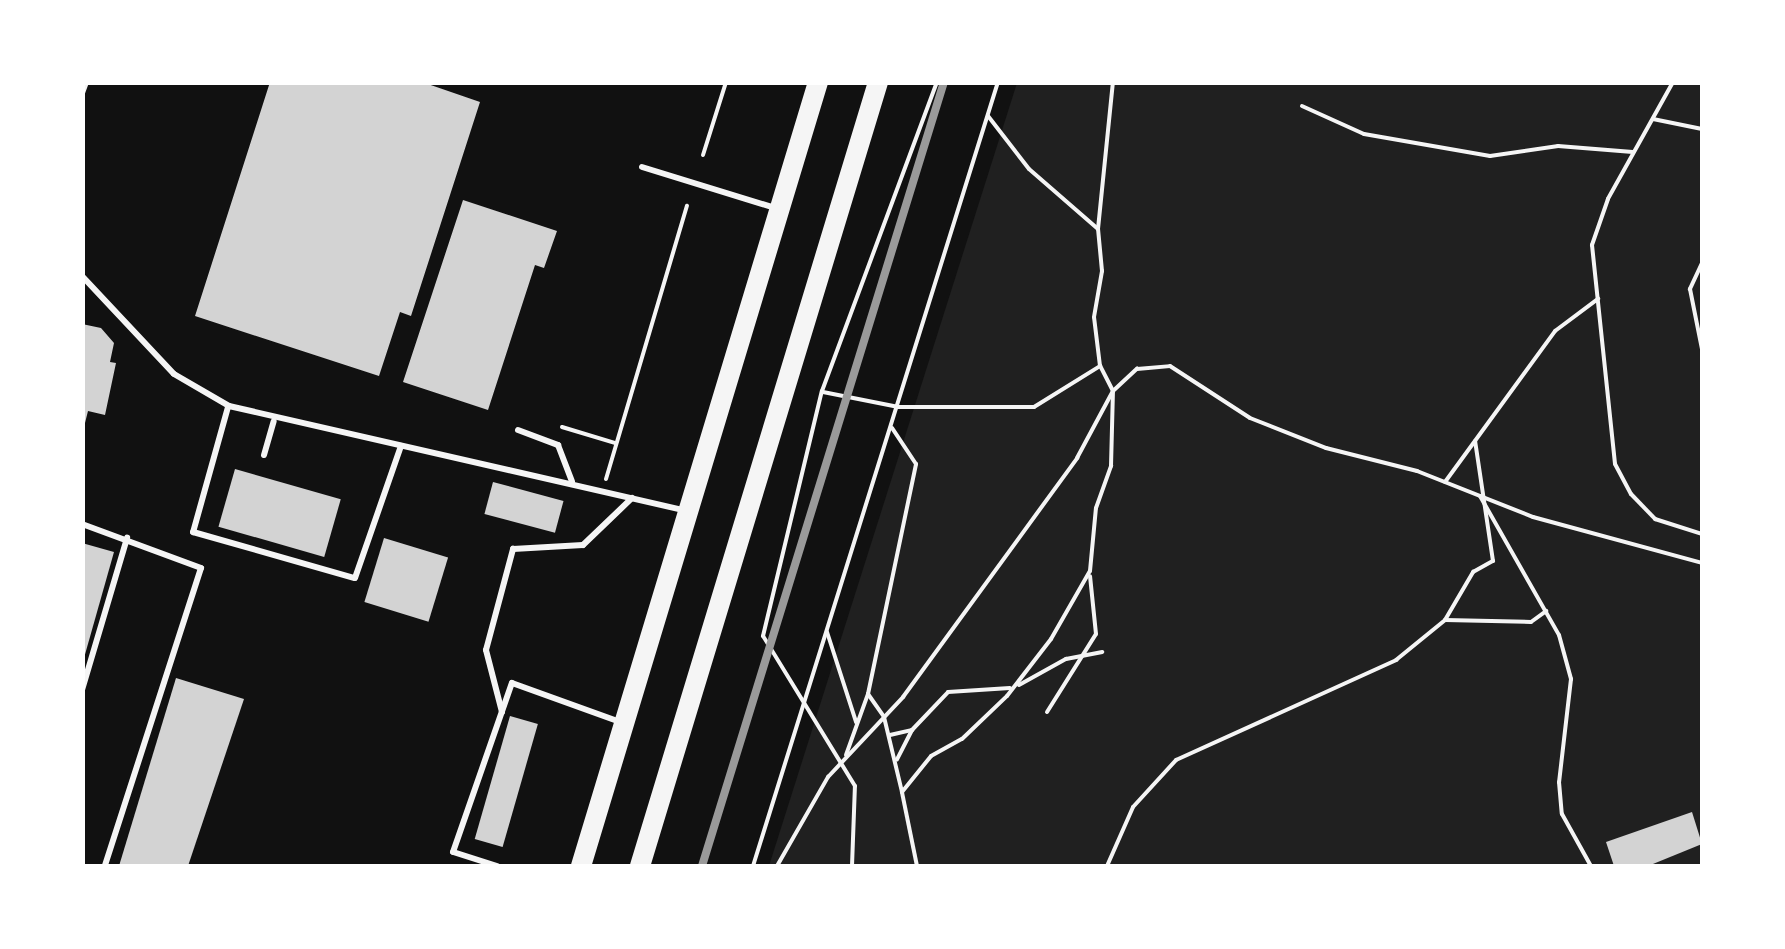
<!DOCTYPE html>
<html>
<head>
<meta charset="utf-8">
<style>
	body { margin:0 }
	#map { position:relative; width:1785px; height:949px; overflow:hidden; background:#111; font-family:"Exo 2",sans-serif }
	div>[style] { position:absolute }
	.green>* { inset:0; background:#202020 }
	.building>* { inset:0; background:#d3d3d3; transform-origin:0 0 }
	.path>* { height:4px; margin:-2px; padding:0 2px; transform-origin:2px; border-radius:2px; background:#f5f5f5 }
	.service>* { height:6px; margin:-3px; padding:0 3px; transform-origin:3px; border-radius:3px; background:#f5f5f5 }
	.primary>* { height:20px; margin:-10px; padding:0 10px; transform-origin:10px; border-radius:10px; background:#f5f5f5 }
	.rail>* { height:8px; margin:-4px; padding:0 4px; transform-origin:4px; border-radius:4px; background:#9a9a9a }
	span { translate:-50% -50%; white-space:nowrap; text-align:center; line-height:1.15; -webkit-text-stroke:10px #fff; paint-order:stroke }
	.frame { position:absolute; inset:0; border:85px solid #fff; pointer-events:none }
</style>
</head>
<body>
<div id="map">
	<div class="green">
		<i style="clip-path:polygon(1017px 83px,1702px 83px,1702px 866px,769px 866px)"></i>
	</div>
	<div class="building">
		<i style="clip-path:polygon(270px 82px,422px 82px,480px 102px,411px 316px,400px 312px,379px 376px,195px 316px)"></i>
		<i style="clip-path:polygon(463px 200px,557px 231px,544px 268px,535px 265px,488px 410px,403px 382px)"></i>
		<i style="clip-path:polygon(82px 324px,101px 328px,114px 343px,110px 362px,116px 363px,105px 415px,88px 411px,84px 427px)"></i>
		<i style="left:235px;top:469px;width:110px;height:60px;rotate:16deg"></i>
		<i style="left:493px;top:482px;width:73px;height:33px;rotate:15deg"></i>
		<i style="left:384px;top:538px;width:67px;height:67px;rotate:17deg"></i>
		<i style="clip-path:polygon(82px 543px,114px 552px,84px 658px,82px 658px)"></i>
		<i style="clip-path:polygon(176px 678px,244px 699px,188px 866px,119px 866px)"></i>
		<i style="left:510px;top:716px;width:29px;height:128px;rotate:16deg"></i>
		<i style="clip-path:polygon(1692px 812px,1702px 844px,1648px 866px,1614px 866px,1606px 842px)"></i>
	</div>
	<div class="path">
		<i style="left:1673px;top:82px;width:134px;rotate:119.1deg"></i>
		<i style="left:1608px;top:199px;width:49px;rotate:109.2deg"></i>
		<i style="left:1592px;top:245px;width:220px;rotate:84deg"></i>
		<i style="left:1615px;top:464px;width:34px;rotate:62deg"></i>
		<i style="left:1631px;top:494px;width:35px;rotate:46deg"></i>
		<i style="left:1655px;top:519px;width:49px;rotate:17.7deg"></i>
		<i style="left:1302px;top:106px;width:68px;rotate:24.3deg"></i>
		<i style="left:1364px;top:134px;width:128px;rotate:9.9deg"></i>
		<i style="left:1490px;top:156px;width:69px;rotate:-8.4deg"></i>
		<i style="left:1558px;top:146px;width:75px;rotate:4.6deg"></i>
		<i style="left:1653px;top:119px;width:50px;rotate:11.5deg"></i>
		<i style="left:703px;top:155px;width:77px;rotate:-72.5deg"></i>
		<i style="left:1098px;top:229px;width:148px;rotate:-84.2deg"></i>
		<i style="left:1702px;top:263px;width:29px;rotate:115deg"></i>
		<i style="left:1690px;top:289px;width:61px;rotate:78.7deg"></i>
		<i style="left:823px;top:392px;width:77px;rotate:11.2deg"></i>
		<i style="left:899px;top:407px;width:135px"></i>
		<i style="left:1034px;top:407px;width:78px;rotate:-31.8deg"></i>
		<i style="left:562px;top:427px;width:55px;rotate:16.8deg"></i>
		<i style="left:606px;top:479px;width:285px;rotate:-73.5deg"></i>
		<i style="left:1445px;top:482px;width:187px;rotate:-53.9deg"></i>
		<i style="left:1555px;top:331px;width:54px;rotate:-36.7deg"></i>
		<i style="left:1480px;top:496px;width:160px;rotate:60.4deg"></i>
		<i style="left:1559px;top:635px;width:46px;rotate:74.7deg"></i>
		<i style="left:1571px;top:679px;width:104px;rotate:96.6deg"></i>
		<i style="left:1559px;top:782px;width:32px;rotate:85deg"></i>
		<i style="left:1562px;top:814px;width:60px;rotate:60.9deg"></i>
		<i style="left:1445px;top:620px;width:56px;rotate:-59.7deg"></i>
		<i style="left:1473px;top:572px;width:23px;rotate:-29deg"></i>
		<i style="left:1493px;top:561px;width:121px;rotate:-98.5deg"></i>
		<i style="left:827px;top:632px;width:95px;rotate:72.1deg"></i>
		<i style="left:1019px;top:685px;width:54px;rotate:-29deg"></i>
		<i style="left:1066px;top:659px;width:37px;rotate:-11deg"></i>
		<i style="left:868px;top:694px;width:28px;rotate:55deg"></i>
		<i style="left:884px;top:717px;width:77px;rotate:76.5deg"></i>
		<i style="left:1047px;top:712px;width:92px;rotate:-57.9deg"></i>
		<i style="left:1096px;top:634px;width:58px;rotate:-95.9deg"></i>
		<i style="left:912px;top:730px;width:52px;rotate:-46.5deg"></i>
		<i style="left:948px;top:692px;width:62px;rotate:-3.7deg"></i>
		<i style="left:890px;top:735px;width:23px;rotate:-13deg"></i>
		<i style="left:912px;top:730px;width:33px;rotate:117deg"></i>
		<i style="left:846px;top:755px;width:65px;rotate:-70.2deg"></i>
		<i style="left:868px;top:694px;width:235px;rotate:-78.2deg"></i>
		<i style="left:916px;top:464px;width:43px;rotate:-123.7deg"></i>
		<i style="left:753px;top:866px;width:821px;rotate:-72.65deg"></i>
		<i style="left:777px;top:866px;width:103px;rotate:-60.2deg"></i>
		<i style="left:828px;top:777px;width:110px;rotate:-46.8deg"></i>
		<i style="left:903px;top:697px;width:296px;rotate:-53.9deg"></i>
		<i style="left:1077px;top:458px;width:76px;rotate:-61.8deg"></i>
		<i style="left:1113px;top:391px;width:33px;rotate:-43deg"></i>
		<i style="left:1137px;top:369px;width:33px;rotate:-5deg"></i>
		<i style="left:1170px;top:366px;width:95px;rotate:33deg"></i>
		<i style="left:1250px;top:418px;width:82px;rotate:21.5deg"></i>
		<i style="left:1326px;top:448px;width:94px;rotate:14.2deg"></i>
		<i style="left:1417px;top:471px;width:125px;rotate:21.6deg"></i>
		<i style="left:1533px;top:517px;width:175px;rotate:15.2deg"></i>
		<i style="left:852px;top:866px;width:80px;rotate:-87.9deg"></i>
		<i style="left:855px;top:786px;width:176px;rotate:-121.5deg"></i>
		<i style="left:763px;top:636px;width:252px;rotate:-76.5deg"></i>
		<i style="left:822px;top:391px;width:330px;rotate:-69.6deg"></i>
		<i style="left:917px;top:866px;width:76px;rotate:-101.5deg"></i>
		<i style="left:902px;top:792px;width:46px;rotate:-51.1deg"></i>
		<i style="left:931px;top:756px;width:35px;rotate:-29deg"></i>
		<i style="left:962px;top:739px;width:62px;rotate:-43.7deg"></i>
		<i style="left:1007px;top:696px;width:72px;rotate:-52.3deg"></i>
		<i style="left:1051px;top:639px;width:78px;rotate:-60.2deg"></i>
		<i style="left:1090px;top:571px;width:63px;rotate:-84.6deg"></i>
		<i style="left:1096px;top:508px;width:45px;rotate:-70.3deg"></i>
		<i style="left:1111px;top:466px;width:75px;rotate:-88.5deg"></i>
		<i style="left:1113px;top:391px;width:28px;rotate:-117deg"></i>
		<i style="left:1100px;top:366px;width:49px;rotate:-97deg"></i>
		<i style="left:1094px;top:317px;width:47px;rotate:-80.1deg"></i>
		<i style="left:1102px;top:271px;width:42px;rotate:-95.4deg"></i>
		<i style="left:1098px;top:229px;width:91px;rotate:-139deg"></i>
		<i style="left:1029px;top:169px;width:67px;rotate:-127.7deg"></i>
		<i style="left:1107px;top:866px;width:64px;rotate:-66.2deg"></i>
		<i style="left:1133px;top:807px;width:64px;rotate:-47.5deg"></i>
		<i style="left:1176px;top:760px;width:242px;rotate:-24.4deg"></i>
		<i style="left:1396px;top:660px;width:63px;rotate:-39.2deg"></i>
		<i style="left:1445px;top:620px;width:86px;rotate:1.3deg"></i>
		<i style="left:1531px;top:622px;width:19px;rotate:-36deg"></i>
	</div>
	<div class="service">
		<i style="left:82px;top:93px;width:12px;rotate:-70deg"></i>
		<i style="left:642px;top:167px;width:139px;rotate:17.1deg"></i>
		<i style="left:82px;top:276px;width:134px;rotate:46.8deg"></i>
		<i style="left:174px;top:374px;width:64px;rotate:30.2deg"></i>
		<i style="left:229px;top:406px;width:465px;rotate:12.9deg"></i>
		<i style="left:228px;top:407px;width:130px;rotate:105.6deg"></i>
		<i style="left:193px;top:532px;width:168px;rotate:15.9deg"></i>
		<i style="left:355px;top:578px;width:140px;rotate:-70.8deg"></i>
		<i style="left:518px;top:430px;width:43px;rotate:20.6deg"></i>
		<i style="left:558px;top:445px;width:39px;rotate:69deg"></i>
		<i style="left:264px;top:455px;width:35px;rotate:-74deg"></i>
		<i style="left:82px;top:524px;width:127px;rotate:20.3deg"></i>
		<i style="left:201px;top:568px;width:313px;rotate:107.9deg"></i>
		<i style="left:82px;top:690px;width:159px;rotate:-73.5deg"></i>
		<i style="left:502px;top:712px;width:64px;rotate:-104.5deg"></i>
		<i style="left:486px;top:650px;width:105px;rotate:-75deg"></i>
		<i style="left:513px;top:549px;width:70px;rotate:-3.3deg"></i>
		<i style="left:583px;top:545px;width:68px;rotate:-43.8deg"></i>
		<i style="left:497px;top:866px;width:46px;rotate:-162.3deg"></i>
		<i style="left:453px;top:852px;width:179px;rotate:-70.8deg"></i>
		<i style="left:512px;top:683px;width:118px;rotate:19.8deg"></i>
	</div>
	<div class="primary">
		<i style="left:581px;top:866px;width:819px;rotate:-73.18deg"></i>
		<i style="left:640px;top:866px;width:819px;rotate:-73.11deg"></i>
	</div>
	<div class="rail">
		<i style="left:702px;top:866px;width:820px;rotate:-72.85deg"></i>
	</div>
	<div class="frame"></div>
</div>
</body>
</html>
